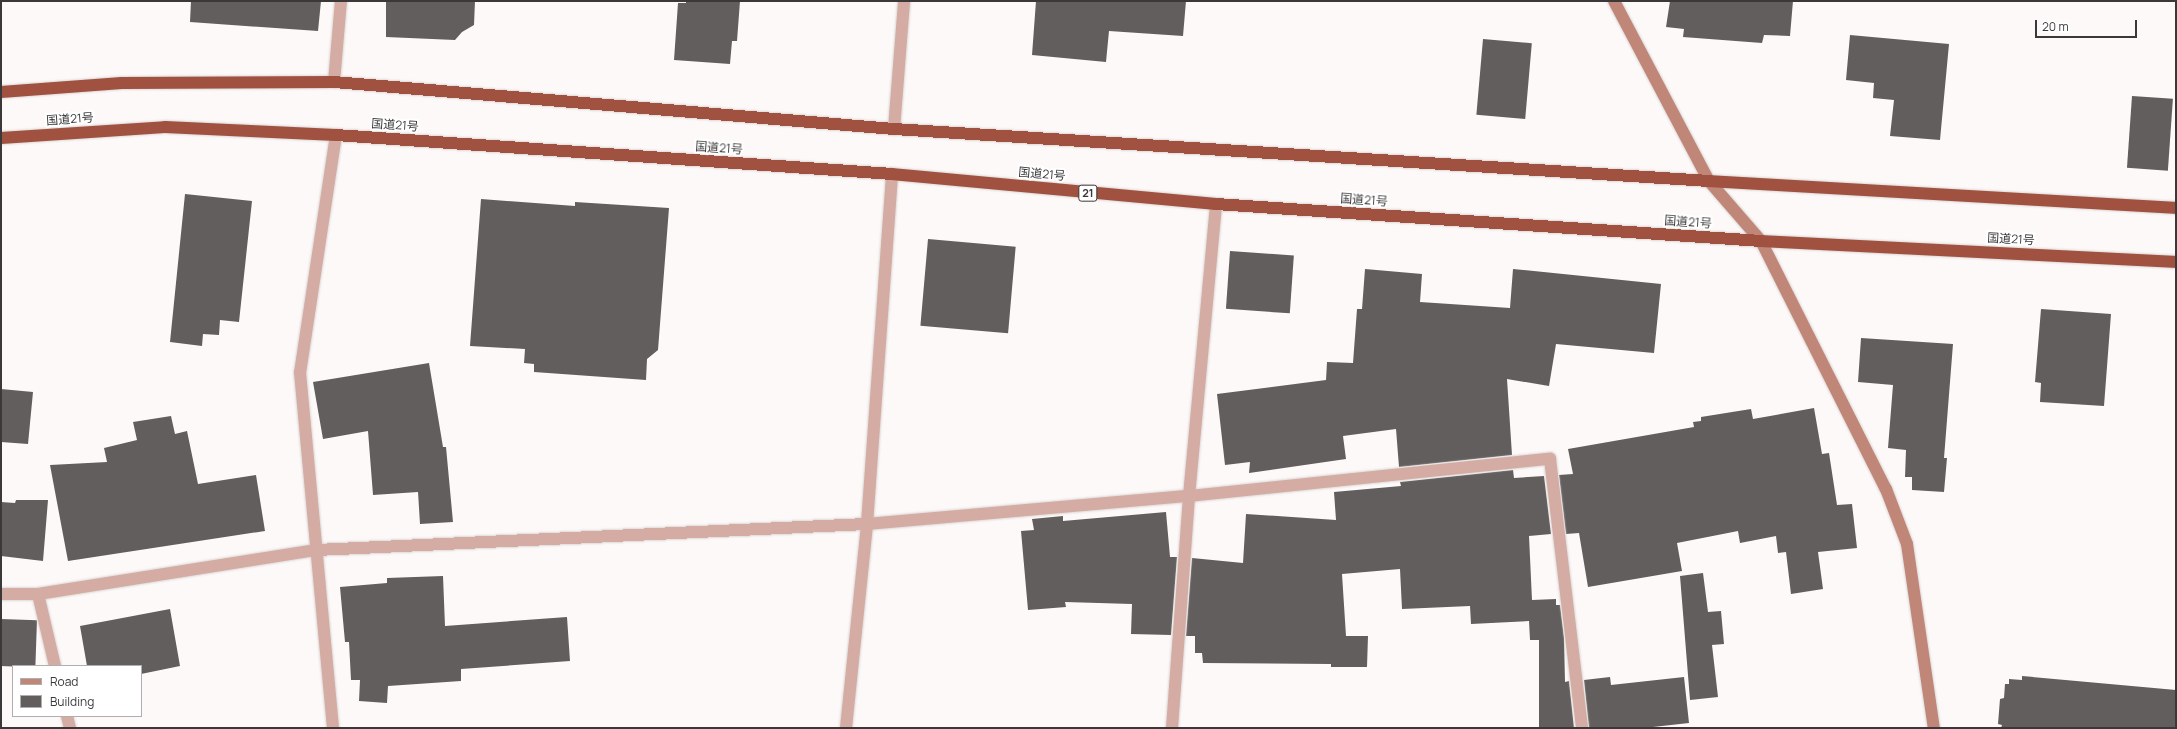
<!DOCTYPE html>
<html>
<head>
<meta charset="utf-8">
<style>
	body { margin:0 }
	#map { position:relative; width:2177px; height:729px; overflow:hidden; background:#fdf9f8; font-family:Manrope,"Noto Sans JP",sans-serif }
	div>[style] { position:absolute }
	.building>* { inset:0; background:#615e5d; transform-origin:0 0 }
	.roads { filter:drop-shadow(0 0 1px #dad6d5) drop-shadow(0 0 1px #dad6d5) }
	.street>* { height:12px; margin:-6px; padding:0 6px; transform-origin:6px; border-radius:6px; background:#d5aca3 }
	.secondary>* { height:12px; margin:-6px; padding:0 6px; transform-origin:6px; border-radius:6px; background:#c08678 }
	.highway>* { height:12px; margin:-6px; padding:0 6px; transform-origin:6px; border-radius:6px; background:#a1513f }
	span { translate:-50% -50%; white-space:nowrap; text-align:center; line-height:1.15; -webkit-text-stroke:4px #fff; paint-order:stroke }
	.shield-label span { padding:1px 3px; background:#fff; border:1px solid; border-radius:3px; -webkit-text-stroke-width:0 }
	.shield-label { font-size:11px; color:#3a3838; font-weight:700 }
	.street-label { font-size:12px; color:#3a3838 }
	.frame { position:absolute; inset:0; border:2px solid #3a3838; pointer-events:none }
	.legend { position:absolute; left:12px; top:665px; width:130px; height:52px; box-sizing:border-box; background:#fff; border:1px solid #b0afaf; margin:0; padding:5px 7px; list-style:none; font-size:12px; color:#3a3838 }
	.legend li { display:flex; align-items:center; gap:8px; height:20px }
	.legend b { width:20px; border:1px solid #b0afaf }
	.scale { position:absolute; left:2035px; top:20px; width:102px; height:18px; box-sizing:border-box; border:2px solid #3a3838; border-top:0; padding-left:5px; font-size:12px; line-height:14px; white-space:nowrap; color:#3a3838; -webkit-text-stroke:3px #fff; paint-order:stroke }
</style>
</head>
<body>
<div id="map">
	<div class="building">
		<i style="clip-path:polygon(191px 1px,321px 1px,318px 31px,190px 22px)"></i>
		<i style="clip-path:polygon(386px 1px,475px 1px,474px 25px,462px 32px,455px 40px,386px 37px)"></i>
		<i style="clip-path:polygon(686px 1px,740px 1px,737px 41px,732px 41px,730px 64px,674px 60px,678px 3px,686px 3px)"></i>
		<i style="clip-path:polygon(1036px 1px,1186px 1px,1183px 36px,1109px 31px,1106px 62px,1032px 55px)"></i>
		<i style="clip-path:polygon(1670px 1px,1793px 1px,1790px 36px,1764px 35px,1762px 43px,1683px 37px,1684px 29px,1666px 27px)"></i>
		<i style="clip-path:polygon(1850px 35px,1949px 44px,1940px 140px,1890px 136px,1894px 100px,1873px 98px,1874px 83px,1846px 80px)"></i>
		<i style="left:1483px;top:39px;width:49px;height:76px;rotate:5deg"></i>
		<i style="left:2132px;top:96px;width:41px;height:72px;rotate:4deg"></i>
		<i style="clip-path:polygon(185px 194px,252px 201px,239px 322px,220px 320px,219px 335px,203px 334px,202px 346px,170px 342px)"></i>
		<i style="clip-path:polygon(481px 199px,575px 206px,575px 202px,669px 208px,658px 350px,647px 359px,646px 380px,534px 372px,534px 364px,524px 363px,525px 349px,470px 346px)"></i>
		<i style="left:928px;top:239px;width:88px;height:87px;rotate:5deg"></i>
		<i style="left:1230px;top:251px;width:64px;height:58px;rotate:4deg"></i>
		<i style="clip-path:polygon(1365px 269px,1422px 274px,1420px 302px,1510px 308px,1513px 269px,1661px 284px,1654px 353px,1556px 344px,1549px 386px,1507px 379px,1512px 455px,1399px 467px,1396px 429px,1343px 436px,1346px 459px,1249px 473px,1250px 462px,1225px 465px,1217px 394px,1326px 380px,1327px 362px,1353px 363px,1357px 309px,1362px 309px)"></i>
		<i style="clip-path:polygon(2041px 309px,2111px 314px,2104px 406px,2040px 402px,2041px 383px,2035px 382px)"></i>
		<i style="clip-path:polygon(1861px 338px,1953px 344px,1944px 458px,1947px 458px,1944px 492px,1912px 490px,1912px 477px,1905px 477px,1906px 450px,1888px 448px,1893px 385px,1858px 382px)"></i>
		<i style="clip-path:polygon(429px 363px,443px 447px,446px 447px,453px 522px,420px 524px,418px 492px,373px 495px,368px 431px,323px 439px,313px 382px)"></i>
		<i style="clip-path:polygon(1px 389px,33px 392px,28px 444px,1px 442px)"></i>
		<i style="clip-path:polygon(1814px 408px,1822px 454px,1829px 453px,1837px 505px,1852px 504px,1857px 548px,1818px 552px,1823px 589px,1791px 594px,1786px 552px,1778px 553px,1776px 536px,1740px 543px,1738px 531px,1677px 543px,1682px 571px,1588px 587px,1579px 533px,1566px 534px,1559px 475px,1573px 474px,1568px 449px,1694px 427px,1693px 422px,1701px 421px,1701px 417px,1751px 409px,1753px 419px)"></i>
		<i style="clip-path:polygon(171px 416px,175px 434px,187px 431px,198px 484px,256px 475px,265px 531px,68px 561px,50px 465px,107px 462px,104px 448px,137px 440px,133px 422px)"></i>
		<i style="clip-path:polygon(1513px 470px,1514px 478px,1544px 476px,1551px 534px,1529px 536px,1532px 600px,1556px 599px,1556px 605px,1560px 605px,1564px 638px,1565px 682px,1569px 681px,1574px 728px,1539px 728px,1539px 640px,1530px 640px,1529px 621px,1471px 624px,1470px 606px,1402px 609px,1400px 569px,1342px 574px,1346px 636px,1368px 636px,1367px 667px,1331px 667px,1331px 664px,1203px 663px,1202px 653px,1195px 653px,1195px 636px,1186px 636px,1192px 558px,1243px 563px,1246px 514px,1336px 520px,1334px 492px,1401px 486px,1400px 482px)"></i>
		<i style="clip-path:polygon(16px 500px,48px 500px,43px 561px,1px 556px,1px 502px,15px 503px)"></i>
		<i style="clip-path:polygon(1166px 512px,1170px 557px,1177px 557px,1171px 635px,1131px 634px,1132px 604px,1065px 602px,1066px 607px,1028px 610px,1021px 531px,1034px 530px,1032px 519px,1063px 516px,1063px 521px)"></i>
		<i style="clip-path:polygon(1703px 573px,1708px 612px,1721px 611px,1724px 644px,1712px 645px,1718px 697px,1690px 700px,1680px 576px)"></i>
		<i style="clip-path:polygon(443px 576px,445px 626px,567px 617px,570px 661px,461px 669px,461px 681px,388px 686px,387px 703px,359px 701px,360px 680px,351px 680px,349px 642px,345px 642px,340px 587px,387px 583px,387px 578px)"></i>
		<i style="clip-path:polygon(170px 609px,180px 666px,141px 674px,141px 666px,87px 666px,80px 626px)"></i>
		<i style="left:1px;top:619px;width:36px;height:47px;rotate:2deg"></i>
		<i style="clip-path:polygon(2022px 676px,2176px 690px,2176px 728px,2001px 728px,2002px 725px,1998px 724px,2000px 699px,2004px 698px,2005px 684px,2009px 684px,2009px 679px,2022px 680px)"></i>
		<i style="clip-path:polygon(1610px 677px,1611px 685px,1684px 677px,1689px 723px,1644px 728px,1589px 728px,1584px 680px)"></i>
	</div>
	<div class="roads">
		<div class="street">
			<i style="left:334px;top:82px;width:81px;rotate:-85.1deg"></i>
			<i style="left:894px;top:129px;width:128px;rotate:-85.5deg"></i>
			<i style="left:1px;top:594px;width:37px"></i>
			<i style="left:38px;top:594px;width:282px;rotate:-9deg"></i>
			<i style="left:317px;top:550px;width:551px;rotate:-2.71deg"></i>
			<i style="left:867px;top:524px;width:323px;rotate:-5deg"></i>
			<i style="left:1189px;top:496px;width:363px;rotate:-5.9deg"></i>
			<i style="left:1550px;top:459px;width:271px;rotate:83.2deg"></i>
			<i style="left:38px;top:594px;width:74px;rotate:76.7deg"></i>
			<i style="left:67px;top:716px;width:12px;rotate:76deg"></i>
			<i style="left:333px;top:728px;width:357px;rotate:-95.3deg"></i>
			<i style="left:300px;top:373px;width:241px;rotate:-81.4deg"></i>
			<i style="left:846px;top:728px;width:205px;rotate:-84.1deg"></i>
			<i style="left:867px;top:524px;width:351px;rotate:-85.9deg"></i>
			<i style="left:1172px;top:728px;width:233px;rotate:-85.8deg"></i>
			<i style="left:1189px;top:496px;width:293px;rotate:-84.7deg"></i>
		</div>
		<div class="secondary">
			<i style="left:1614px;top:1px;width:204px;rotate:62.2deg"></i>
			<i style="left:1709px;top:181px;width:79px;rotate:49.1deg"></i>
			<i style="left:1761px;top:241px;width:278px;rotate:63.3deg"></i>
			<i style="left:1886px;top:489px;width:59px;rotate:69.1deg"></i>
			<i style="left:1907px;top:544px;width:186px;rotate:81.7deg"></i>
		</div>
		<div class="highway">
			<i style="left:1px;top:92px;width:121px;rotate:-4.3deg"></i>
			<i style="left:122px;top:83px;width:212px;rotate:-0.3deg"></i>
			<i style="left:334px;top:82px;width:562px;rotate:4.8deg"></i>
			<i style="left:894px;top:129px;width:817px;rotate:3.65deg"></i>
			<i style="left:1709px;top:181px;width:468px;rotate:3.3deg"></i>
			<i style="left:1px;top:138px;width:164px;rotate:-3.8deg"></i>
			<i style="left:165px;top:127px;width:171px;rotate:2.7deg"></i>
			<i style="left:336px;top:135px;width:557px;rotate:4.01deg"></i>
			<i style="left:892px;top:174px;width:325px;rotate:5.3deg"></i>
			<i style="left:1216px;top:204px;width:546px;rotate:3.88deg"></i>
			<i style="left:1761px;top:241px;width:416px;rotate:2.9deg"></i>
		</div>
	</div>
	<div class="shield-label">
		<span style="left:1088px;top:193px">21</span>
	</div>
	<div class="street-label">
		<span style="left:70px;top:119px;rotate:-4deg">国道21号</span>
		<span style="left:395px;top:125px;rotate:4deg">国道21号</span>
		<span style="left:719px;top:148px;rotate:4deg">国道21号</span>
		<span style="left:1042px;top:174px;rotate:5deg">国道21号</span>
		<span style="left:1364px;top:200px;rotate:4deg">国道21号</span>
		<span style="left:1688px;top:222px;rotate:4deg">国道21号</span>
		<span style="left:2011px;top:239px;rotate:3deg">国道21号</span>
	</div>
	<div class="frame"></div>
	<ul class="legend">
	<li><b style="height:5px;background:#c08678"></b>Road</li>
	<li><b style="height:11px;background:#615e5d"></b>Building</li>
	</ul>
	<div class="scale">20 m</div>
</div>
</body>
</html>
